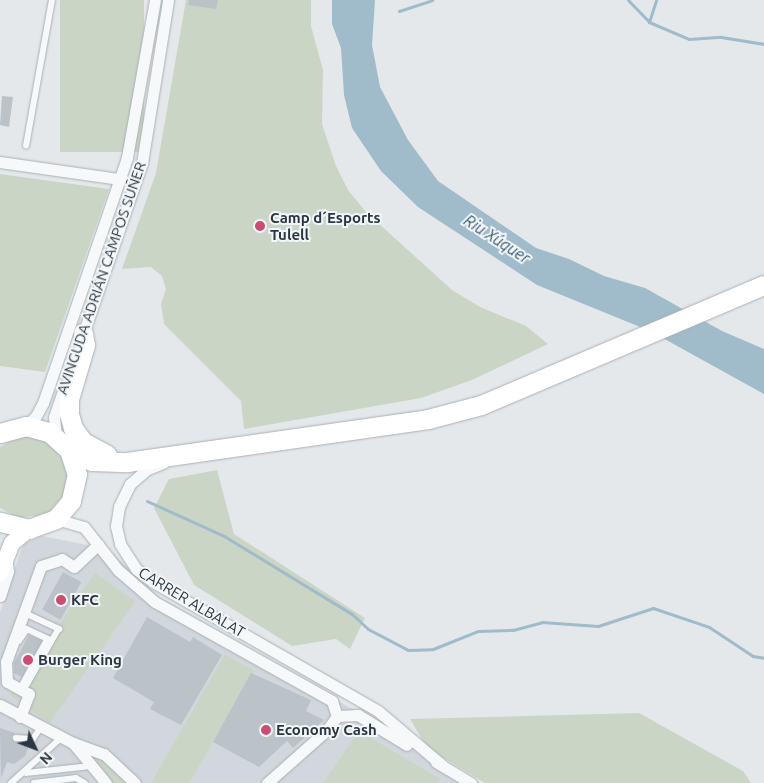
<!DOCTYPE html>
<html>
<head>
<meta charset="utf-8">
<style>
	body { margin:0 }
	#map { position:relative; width:764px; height:783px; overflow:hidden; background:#e4e8eb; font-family:Ubuntu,sans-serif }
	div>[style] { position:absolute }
	.built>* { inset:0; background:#d2d7dd }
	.green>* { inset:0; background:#cbd5c5; transform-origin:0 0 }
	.water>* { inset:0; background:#a0bbca }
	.stream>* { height:3px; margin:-1.5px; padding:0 1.5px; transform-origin:1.5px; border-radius:1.5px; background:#a0bbca }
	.building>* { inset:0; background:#bbc2c8; transform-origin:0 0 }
	.roads { filter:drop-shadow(0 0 1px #a9b0b5) drop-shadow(0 0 1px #a9b0b5) }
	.service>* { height:5.5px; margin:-2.75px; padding:0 2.75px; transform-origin:2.75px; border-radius:2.75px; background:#f6f8f9 }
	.minor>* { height:11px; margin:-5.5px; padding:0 5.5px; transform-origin:5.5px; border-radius:5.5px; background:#f6f8f9 }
	.secondary>* { height:16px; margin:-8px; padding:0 8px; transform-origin:8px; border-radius:8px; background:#fff }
	.primary>* { height:19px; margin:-9.5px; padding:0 9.5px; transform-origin:9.5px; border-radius:9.5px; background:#fff }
	.dots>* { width:14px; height:14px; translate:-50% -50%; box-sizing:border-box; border:2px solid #f3f6f8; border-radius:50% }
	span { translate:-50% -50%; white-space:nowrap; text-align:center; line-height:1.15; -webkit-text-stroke:4px #f3f6f8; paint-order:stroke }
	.poi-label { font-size:15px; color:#2b3843; font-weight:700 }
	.left { translate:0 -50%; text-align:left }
	.street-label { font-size:15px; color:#2b3843 }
	.water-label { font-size:16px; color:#365d76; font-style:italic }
	.north { position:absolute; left:10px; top:723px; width:50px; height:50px; -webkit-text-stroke:4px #f3f6f8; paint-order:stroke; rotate:133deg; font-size:14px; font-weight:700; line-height:20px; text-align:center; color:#2b3843 }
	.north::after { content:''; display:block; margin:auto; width:18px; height:22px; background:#2b3843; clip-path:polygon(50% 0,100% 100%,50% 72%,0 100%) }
</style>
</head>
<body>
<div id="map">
	<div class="built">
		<i style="clip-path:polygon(42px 536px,108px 549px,159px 597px,480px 783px,0 783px,0 612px,23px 544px)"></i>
	</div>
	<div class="green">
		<i style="left:60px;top:0;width:84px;height:152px"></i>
		<i style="clip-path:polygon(186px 0,311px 0,311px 26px,323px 70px,322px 124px,336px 166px,348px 190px,366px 212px,452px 290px,480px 307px,526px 326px,548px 344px,472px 380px,421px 398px,244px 429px,241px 401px,164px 324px,161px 304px,166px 289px,162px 276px,151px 267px,122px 269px,156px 173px)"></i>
		<i style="clip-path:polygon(0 174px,109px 189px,45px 372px,0 366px)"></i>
		<i style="clip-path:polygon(30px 436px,43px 438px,63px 455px,68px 467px,66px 493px,47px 514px,19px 518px,0 508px,0 447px,17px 437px)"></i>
		<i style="clip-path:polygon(217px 470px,234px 534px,365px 618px,350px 649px,336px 639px,292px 646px,194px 585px,154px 508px,169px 479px)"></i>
		<i style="left:95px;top:573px;width:49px;height:149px;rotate:35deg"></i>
		<i style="clip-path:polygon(225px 654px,254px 671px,213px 742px,189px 783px,151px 783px)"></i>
		<i style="clip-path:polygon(639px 713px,743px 771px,751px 783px,485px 783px,427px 748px,410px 719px)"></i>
		<i style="clip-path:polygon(356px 735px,363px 739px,366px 735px,440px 779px,438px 783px,323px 783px)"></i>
		<i style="clip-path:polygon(90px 750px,122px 774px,126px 783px,112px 783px,86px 754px)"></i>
	</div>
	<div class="water">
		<i style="clip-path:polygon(332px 0,375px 0,372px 45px,380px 87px,408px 140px,438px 181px,536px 248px,569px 259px,604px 276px,645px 288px,722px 331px,764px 349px,764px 394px,650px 331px,537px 285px,418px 207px,381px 171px,352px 128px,344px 95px,341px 48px,332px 24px)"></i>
	</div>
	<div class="stream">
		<i style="left:628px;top:0;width:30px;rotate:46deg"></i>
		<i style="left:649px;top:22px;width:43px;rotate:23deg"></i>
		<i style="left:689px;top:39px;width:32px;rotate:-4deg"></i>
		<i style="left:721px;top:37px;width:44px;rotate:9.2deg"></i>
		<i style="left:399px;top:11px;width:35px;rotate:-18deg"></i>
		<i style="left:649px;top:22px;width:23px;rotate:-72deg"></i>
		<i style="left:147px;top:501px;width:85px;rotate:24.4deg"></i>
		<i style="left:224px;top:536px;width:150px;rotate:31.4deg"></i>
		<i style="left:352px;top:614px;width:22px;rotate:43deg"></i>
		<i style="left:368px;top:629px;width:45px;rotate:27.7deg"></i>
		<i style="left:408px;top:650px;width:25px;rotate:-2deg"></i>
		<i style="left:433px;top:649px;width:48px;rotate:-21.8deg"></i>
		<i style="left:478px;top:631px;width:35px;rotate:-2deg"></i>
		<i style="left:513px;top:630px;width:30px;rotate:-15deg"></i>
		<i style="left:542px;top:622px;width:56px;rotate:4.1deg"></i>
		<i style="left:598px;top:626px;width:58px;rotate:-18.1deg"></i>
		<i style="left:653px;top:608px;width:59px;rotate:18.7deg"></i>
		<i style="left:709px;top:627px;width:53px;rotate:33.4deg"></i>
		<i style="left:753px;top:656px;width:11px;rotate:10deg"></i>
	</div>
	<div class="building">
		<i style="clip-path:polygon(189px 0,218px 0,216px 9px,188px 5px)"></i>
		<i style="clip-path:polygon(2px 96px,13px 97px,9px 127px,0 125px)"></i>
		<i style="left:63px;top:572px;width:21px;height:43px;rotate:29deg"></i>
		<i style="clip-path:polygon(147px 617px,190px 642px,193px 637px,222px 655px,181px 725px,150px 709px,154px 702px,113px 678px)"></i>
		<i style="clip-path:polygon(29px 635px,42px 641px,22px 677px,14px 673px,14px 663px)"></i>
		<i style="clip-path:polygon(251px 673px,311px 700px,306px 711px,324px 720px,293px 748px,287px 741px,259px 767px,213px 742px)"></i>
		<i style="clip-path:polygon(0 728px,15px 733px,11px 737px,14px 742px,29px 746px,25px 756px,14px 764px,7px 762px,1px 778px)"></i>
	</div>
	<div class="roads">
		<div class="service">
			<i style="left:26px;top:146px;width:148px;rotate:-79.9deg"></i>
			<i style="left:25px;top:613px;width:38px;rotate:25deg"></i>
			<i style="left:59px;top:629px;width:64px;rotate:119.7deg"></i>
			<i style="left:19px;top:641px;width:14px;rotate:-56deg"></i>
			<i style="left:27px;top:629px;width:23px;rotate:25deg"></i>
			<i style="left:48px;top:639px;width:58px;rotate:118.8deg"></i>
			<i style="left:16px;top:738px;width:17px;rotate:3deg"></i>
			<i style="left:33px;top:739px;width:14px;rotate:-56deg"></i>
			<i style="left:26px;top:773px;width:65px;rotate:-6.1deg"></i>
			<i style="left:11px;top:783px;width:69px;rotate:-42deg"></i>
			<i style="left:34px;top:783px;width:42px;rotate:-6.8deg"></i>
			<i style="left:76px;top:778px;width:10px;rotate:29deg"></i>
		</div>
		<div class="minor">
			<i style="left:0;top:162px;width:121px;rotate:8.1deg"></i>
			<i style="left:82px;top:337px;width:184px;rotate:-71deg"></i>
			<i style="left:142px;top:163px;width:165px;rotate:-80.9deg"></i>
			<i style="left:26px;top:426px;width:14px;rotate:-45deg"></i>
			<i style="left:36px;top:416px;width:15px;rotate:-62deg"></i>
			<i style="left:43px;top:403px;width:260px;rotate:-71.1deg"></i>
			<i style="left:127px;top:157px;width:159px;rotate:-79.9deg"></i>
			<i style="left:56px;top:436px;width:19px;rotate:-96deg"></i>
			<i style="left:54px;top:417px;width:34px;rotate:-71deg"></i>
			<i style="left:163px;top:463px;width:18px;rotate:158deg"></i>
			<i style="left:146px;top:470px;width:21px;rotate:139deg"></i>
			<i style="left:130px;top:484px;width:25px;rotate:116deg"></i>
			<i style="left:119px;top:507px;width:19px;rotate:99deg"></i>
			<i style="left:116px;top:526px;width:18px;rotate:77deg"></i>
			<i style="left:120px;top:544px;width:30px;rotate:57deg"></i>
			<i style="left:136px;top:569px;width:21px;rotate:37deg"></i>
			<i style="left:153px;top:582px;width:259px;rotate:29.8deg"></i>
			<i style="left:378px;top:711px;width:84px;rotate:40.2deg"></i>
			<i style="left:56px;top:519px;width:29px;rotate:16deg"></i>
			<i style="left:84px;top:527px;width:55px;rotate:51.7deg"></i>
			<i style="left:118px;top:570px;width:49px;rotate:40.9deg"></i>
			<i style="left:155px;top:602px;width:203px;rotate:29.2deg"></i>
			<i style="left:332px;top:701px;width:16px;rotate:72deg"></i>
			<i style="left:0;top:596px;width:26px;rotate:-72deg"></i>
			<i style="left:8px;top:571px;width:7px;rotate:-98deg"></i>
			<i style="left:0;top:705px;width:82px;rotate:27.5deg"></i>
			<i style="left:73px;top:743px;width:33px;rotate:20deg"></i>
			<i style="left:104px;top:754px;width:42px;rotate:43.1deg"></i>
			<i style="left:337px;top:716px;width:21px;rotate:-3deg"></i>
			<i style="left:358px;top:715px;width:57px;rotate:31.5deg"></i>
			<i style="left:20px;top:717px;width:25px;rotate:-69deg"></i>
			<i style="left:29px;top:694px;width:25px;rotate:-151deg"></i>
			<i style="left:7px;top:682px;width:20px;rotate:-93deg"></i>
			<i style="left:6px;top:662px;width:102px;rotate:-70deg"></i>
			<i style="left:41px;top:566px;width:22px;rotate:-18deg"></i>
			<i style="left:62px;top:559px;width:14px;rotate:34deg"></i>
			<i style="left:74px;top:567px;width:33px;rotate:-43deg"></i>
			<i style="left:73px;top:743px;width:52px;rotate:50.5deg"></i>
			<i style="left:436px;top:762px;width:41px;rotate:31deg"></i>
			<i style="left:267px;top:783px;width:80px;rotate:-41.5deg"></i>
			<i style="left:327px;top:730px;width:17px;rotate:-54deg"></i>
		</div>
		<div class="secondary">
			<i style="left:0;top:573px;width:32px;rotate:-68deg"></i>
			<i style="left:12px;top:543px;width:22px;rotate:-39deg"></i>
		</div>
		<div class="primary">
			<i style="left:83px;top:333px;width:12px;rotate:81deg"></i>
			<i style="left:85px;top:345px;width:56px;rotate:106.5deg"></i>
			<i style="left:69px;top:399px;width:15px;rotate:90deg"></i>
			<i style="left:69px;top:414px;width:15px;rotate:74deg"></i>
			<i style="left:73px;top:428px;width:17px;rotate:54deg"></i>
			<i style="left:83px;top:442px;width:27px;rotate:28deg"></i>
			<i style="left:0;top:433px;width:27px;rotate:-15deg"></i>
			<i style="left:26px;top:426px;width:24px;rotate:15deg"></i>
			<i style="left:49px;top:432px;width:27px;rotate:42deg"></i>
			<i style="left:69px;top:450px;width:25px;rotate:72deg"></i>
			<i style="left:77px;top:474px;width:28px;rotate:103deg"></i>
			<i style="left:71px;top:501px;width:23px;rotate:130deg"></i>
			<i style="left:56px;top:519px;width:29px;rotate:160deg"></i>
			<i style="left:29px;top:529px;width:30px;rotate:-166deg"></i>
			<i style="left:69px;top:450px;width:25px;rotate:26deg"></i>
			<i style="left:92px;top:461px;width:35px;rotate:2deg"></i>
			<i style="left:127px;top:462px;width:304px;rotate:-8.1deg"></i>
			<i style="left:428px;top:419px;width:55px;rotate:-14.8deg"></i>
			<i style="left:481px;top:405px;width:307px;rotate:-23deg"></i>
		</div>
	</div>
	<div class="dots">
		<i style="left:260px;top:226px;background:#cb4d74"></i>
		<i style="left:61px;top:600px;background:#cb4d74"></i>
		<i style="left:28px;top:660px;background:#cb4d74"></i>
		<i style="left:266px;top:730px;background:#cb4d74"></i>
	</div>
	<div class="poi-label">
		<span class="left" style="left:270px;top:226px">Camp d´Esports<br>Tulell</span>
		<span class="left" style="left:71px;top:600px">KFC</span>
		<span class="left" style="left:38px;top:660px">Burger King</span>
		<span class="left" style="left:276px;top:730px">Economy Cash</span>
	</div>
	<div class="street-label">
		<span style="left:101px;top:278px;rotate:-71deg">AVINGUDA ADRIÁN CAMPOS SUÑER</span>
		<span style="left:192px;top:602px;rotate:31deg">CARRER ALBALAT</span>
	</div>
	<div class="water-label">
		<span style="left:497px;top:239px;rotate:33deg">Riu Xúquer</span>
	</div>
	<div class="north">N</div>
</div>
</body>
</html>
